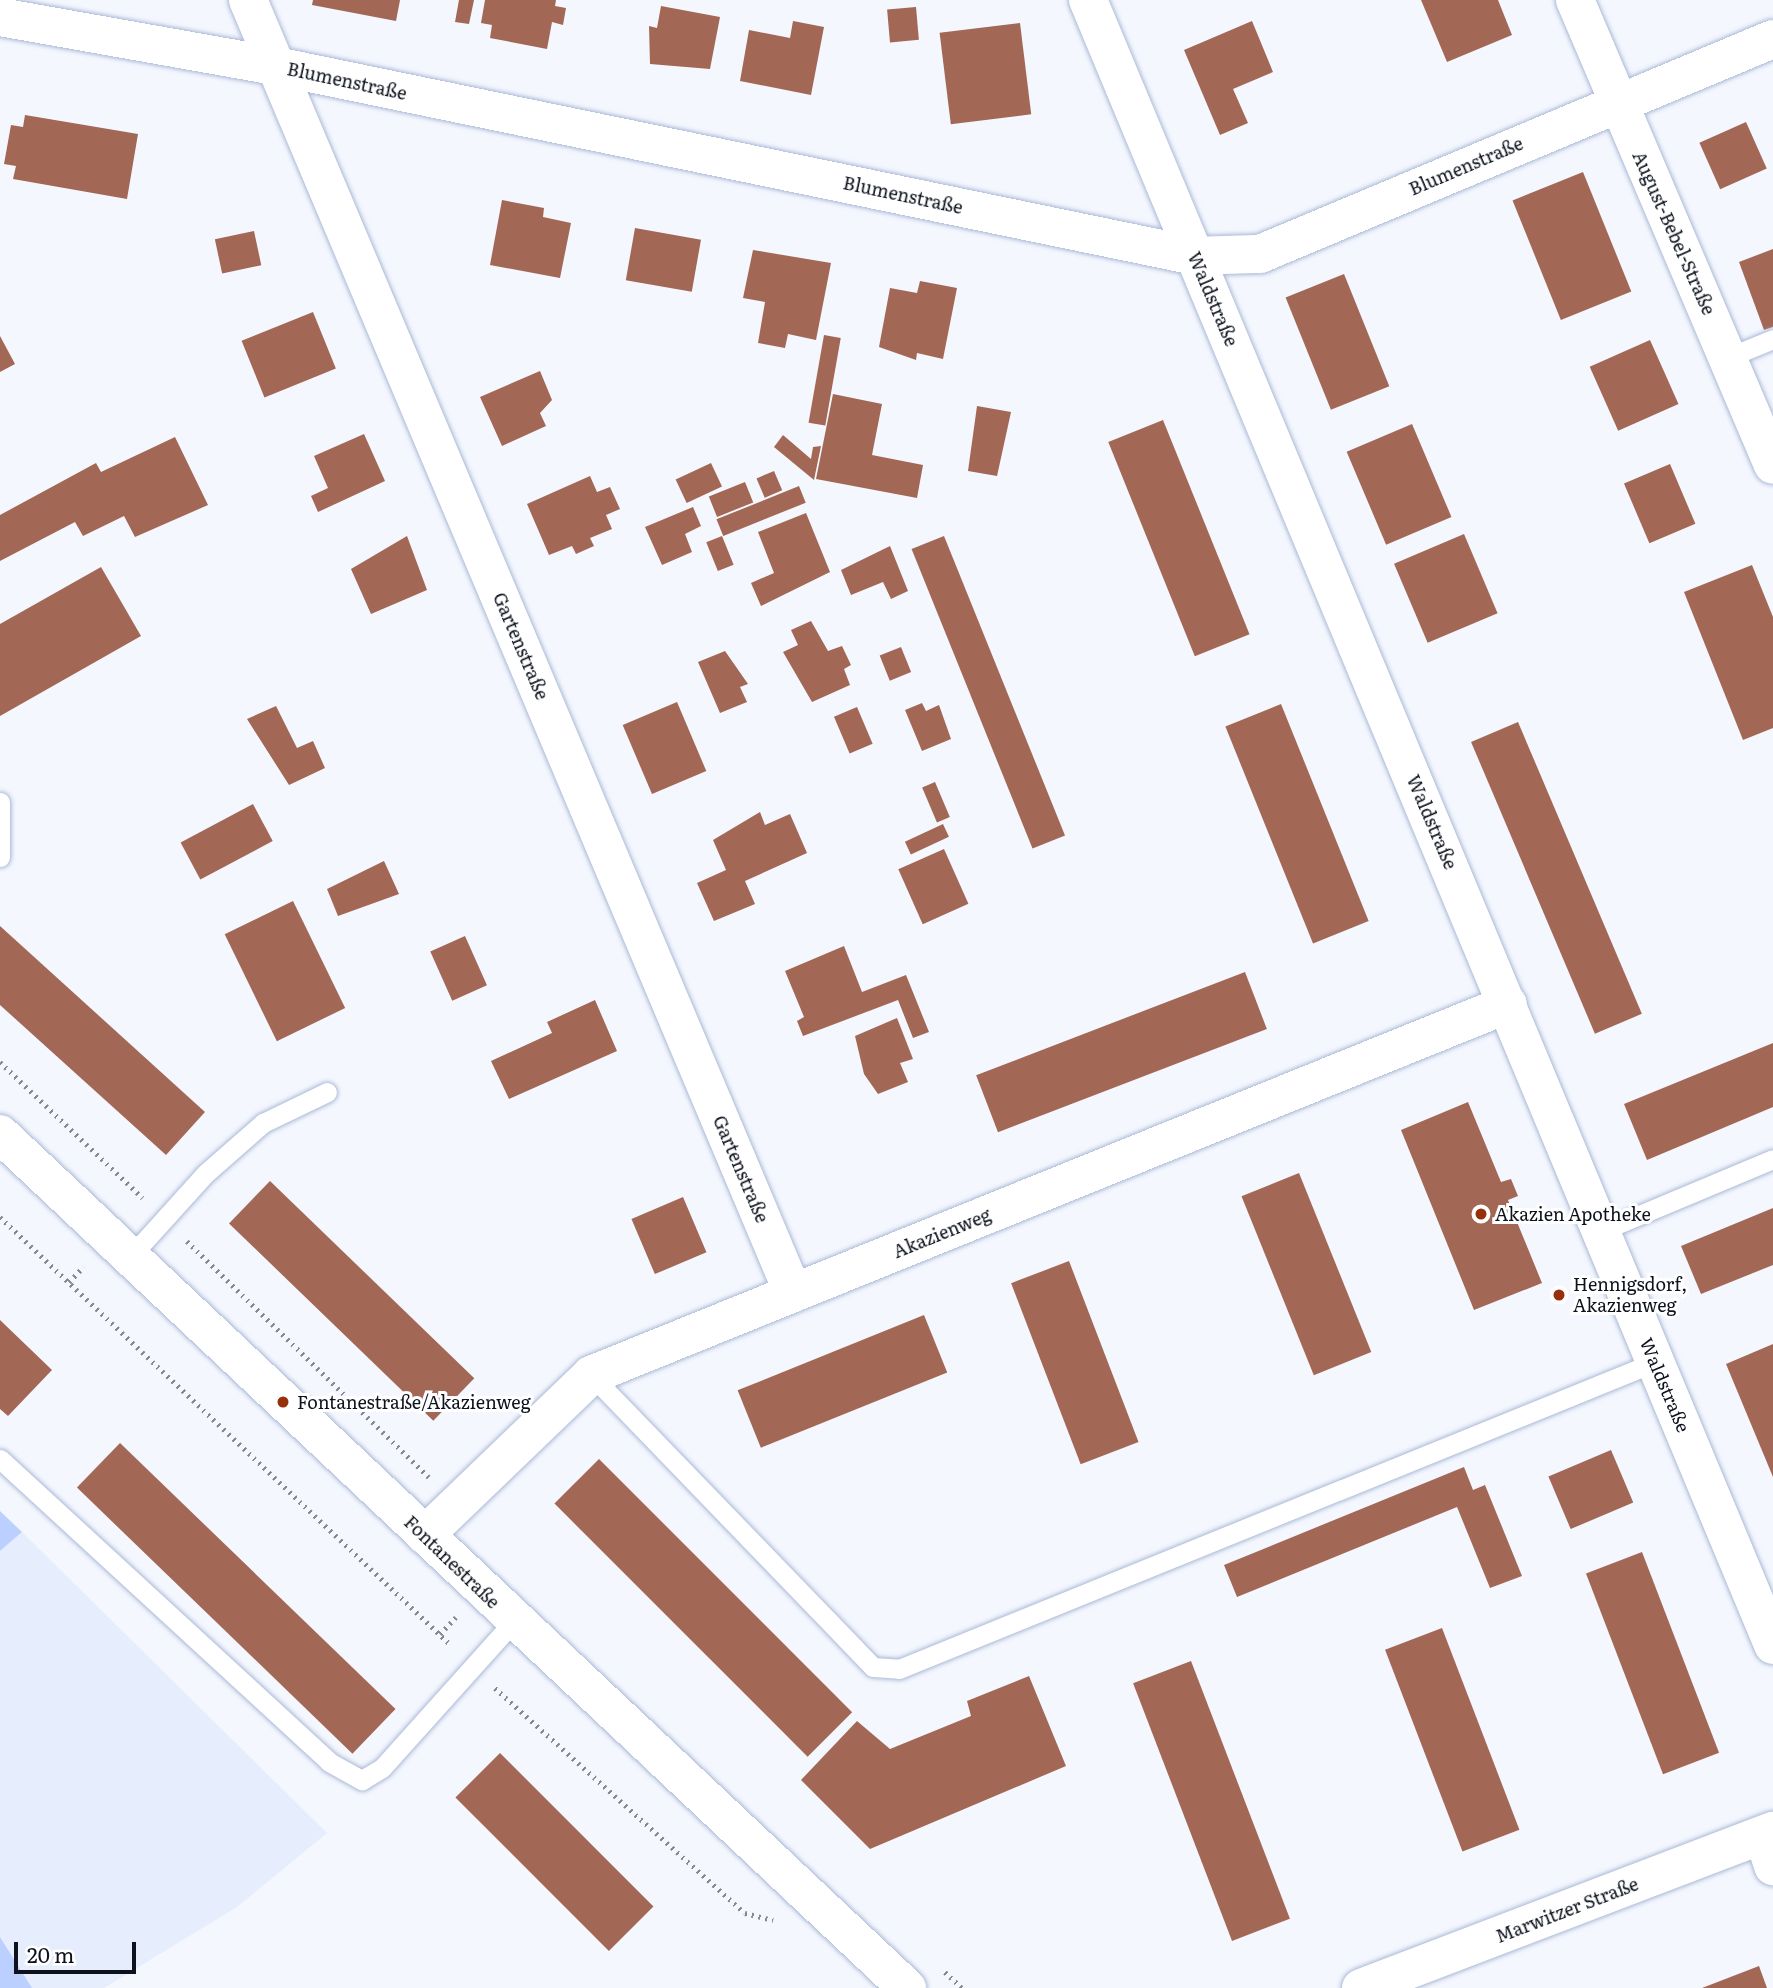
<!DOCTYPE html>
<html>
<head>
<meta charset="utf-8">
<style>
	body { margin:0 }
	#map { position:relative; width:1773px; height:1988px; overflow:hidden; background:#f4f7fe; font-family:Literata,serif }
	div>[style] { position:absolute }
	.built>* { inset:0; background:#e6edfd }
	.green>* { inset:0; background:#bbd0fe }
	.building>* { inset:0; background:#a36755; transform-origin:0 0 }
	.path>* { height:4.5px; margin-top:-2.25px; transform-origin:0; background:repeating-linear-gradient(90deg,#858992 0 2px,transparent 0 7px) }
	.roads { filter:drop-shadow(0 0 2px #abb9d7) drop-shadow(0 0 2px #abb9d7) }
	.service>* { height:19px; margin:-9.5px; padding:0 9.5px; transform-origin:9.5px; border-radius:9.5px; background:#fff }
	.minor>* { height:38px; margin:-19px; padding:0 19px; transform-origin:19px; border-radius:19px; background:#fff }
	.tertiary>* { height:38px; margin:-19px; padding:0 19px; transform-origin:19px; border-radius:19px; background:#fff }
	.secondary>* { height:38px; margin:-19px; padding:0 19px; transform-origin:19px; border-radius:19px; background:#fff }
	.dots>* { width:19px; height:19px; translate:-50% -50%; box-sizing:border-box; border:4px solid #fff; border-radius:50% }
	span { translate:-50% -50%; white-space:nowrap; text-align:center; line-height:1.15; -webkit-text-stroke:6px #fff; paint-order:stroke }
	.street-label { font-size:18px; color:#0d121c }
	.poi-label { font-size:18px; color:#0d121c }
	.left { translate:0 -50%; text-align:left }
	.scale { position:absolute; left:14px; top:1942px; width:122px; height:32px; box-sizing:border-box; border:4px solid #0d121c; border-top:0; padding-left:9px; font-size:21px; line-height:24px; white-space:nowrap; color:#0d121c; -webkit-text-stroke:5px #fff; paint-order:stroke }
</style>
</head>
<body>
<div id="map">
	<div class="built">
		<i style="clip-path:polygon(22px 1532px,327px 1833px,237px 1907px,104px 1988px,32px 1988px,0 1937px,0 1551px)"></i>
	</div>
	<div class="green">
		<i style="clip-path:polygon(0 1511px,22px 1532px,0 1551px)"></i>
		<i style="clip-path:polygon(0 1937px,32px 1988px,0 1988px)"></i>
	</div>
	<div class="building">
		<i style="clip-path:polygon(313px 0,400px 0,396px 21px,312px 5px)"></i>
		<i style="clip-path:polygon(459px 0,474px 0,469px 24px,455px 22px)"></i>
		<i style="clip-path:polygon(485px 0,556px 0,555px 6px,566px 8px,563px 25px,552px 22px,547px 49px,490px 38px,492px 25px,481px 23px)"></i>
		<i style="clip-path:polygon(1421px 0,1498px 0,1512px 35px,1447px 62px)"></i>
		<i style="clip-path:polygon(661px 6px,720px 17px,710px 69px,650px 64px,649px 26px,657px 28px)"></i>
		<i style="left:916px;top:7px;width:33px;height:29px;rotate:85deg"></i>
		<i style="clip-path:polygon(793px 21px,824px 27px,811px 95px,740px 81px,749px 30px,790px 38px)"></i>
		<i style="clip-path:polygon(1252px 21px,1273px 72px,1233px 89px,1248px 123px,1220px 135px,1184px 50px)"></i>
		<i style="left:1020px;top:23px;width:92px;height:81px;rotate:83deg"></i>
		<i style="clip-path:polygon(25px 115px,138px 134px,127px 199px,13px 179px,16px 166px,4px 164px,11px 125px,23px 127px)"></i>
		<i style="left:1746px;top:122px;width:51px;height:51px;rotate:66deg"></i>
		<i style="left:1583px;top:172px;width:129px;height:76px;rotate:68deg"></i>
		<i style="clip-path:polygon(502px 200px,544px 208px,543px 217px,571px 223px,560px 278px,490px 265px)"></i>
		<i style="left:635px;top:228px;width:67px;height:53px;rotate:10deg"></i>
		<i style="left:254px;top:231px;width:35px;height:40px;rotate:78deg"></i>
		<i style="clip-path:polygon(1773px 249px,1773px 327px,1764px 330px,1739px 262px)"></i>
		<i style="clip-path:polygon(753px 250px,831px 263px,816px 340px,788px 334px,785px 348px,758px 343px,765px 302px,743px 298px)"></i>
		<i style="left:1344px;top:274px;width:121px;height:63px;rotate:68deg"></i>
		<i style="clip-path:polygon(920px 281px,957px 288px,943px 359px,917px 353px,916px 360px,879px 347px,890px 288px,917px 293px)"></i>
		<i style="left:313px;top:312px;width:61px;height:77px;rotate:68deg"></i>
		<i style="left:824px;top:335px;width:17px;height:89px;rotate:10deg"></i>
		<i style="clip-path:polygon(0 336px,15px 364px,0 372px)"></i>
		<i style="left:1650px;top:340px;width:70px;height:66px;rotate:66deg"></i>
		<i style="clip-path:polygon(540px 371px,552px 400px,540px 413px,546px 426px,502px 446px,480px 397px)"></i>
		<i style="clip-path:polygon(833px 394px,882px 404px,872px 455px,923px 465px,917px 498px,816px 479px)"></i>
		<i style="clip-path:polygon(977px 406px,1011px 412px,997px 476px,968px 471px)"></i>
		<i style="left:1163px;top:420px;width:231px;height:59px;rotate:68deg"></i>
		<i style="left:1412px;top:424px;width:101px;height:71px;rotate:67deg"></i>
		<i style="clip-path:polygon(364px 434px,385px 481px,318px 512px,311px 496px,328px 488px,314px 456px)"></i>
		<i style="clip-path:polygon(783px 435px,811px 459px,813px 447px,821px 446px,814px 480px,774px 447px)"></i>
		<i style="clip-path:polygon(175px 437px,208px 505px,135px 537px,124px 516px,83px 536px,75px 522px,0 561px,0 515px,96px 463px,101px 472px)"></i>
		<i style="left:711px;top:463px;width:26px;height:39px;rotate:65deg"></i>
		<i style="left:1670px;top:464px;width:65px;height:50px;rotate:67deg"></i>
		<i style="left:774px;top:471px;width:21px;height:19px;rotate:67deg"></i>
		<i style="clip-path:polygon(590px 476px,597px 492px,610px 487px,620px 509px,606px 515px,612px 529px,590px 538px,594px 546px,576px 554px,572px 546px,549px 555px,527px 504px)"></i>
		<i style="left:745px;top:482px;width:22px;height:39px;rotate:68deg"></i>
		<i style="left:799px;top:486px;width:18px;height:89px;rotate:68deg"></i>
		<i style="clip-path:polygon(693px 507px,701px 526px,685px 534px,692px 552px,662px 565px,645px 527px)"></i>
		<i style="clip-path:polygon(806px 513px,830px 572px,761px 606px,751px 583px,774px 573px,758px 532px)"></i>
		<i style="left:1464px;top:534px;width:86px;height:76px;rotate:67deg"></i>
		<i style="clip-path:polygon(407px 536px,427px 590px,371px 614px,351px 569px)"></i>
		<i style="left:722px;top:536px;width:31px;height:17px;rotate:68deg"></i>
		<i style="left:944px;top:536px;width:323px;height:35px;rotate:68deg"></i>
		<i style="clip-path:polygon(890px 546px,908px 591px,891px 599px,883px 582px,851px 595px,841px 570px)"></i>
		<i style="clip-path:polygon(1752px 565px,1773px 617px,1773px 728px,1743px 740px,1684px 592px)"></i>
		<i style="clip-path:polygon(101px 567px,141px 636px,0 716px,0 624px)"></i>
		<i style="clip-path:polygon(811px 621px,828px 651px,842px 646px,851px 665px,844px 669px,850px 685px,812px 702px,783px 652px,798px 645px,791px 630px)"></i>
		<i style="left:901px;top:647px;width:27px;height:23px;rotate:68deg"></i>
		<i style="clip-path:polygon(725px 651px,748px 684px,740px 687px,747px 702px,720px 713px,698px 662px)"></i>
		<i style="left:677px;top:702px;width:75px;height:59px;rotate:67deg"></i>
		<i style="clip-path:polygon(922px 703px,926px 711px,939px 705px,951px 739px,922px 751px,905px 710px)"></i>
		<i style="left:1281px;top:704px;width:234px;height:60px;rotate:68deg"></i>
		<i style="clip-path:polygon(276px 706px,297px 748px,313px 741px,325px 768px,289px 785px,247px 719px)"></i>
		<i style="left:857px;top:707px;width:40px;height:25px;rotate:67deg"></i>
		<i style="left:1518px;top:722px;width:317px;height:51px;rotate:67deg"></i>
		<i style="left:935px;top:782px;width:38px;height:14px;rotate:67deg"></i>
		<i style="left:253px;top:804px;width:42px;height:82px;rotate:62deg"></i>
		<i style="clip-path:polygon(760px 812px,765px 825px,790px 814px,807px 853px,745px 881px,755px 904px,714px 921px,697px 883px,726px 870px,713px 840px)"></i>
		<i style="left:943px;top:824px;width:14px;height:42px;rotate:65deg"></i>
		<i style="left:944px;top:849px;width:60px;height:50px;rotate:66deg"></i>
		<i style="clip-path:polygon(384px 861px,399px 894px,338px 916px,327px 889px)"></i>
		<i style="left:293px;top:901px;width:119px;height:76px;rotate:64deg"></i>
		<i style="clip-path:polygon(0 926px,205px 1112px,166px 1155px,0 1005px)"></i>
		<i style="left:465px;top:936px;width:54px;height:38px;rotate:66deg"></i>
		<i style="clip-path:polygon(844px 946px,862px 992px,906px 975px,929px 1032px,913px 1038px,898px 1000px,803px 1036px,797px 1021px,804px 1017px,785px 971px)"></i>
		<i style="left:1245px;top:972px;width:61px;height:288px;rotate:69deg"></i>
		<i style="clip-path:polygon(595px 1000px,617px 1051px,509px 1099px,491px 1061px,552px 1033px,547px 1022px)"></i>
		<i style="clip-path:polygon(897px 1018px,913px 1059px,900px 1063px,908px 1082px,878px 1094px,864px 1074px,855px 1036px)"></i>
		<i style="clip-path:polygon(1773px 1043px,1773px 1107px,1647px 1160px,1624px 1104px)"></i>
		<i style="clip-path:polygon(1468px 1102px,1501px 1182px,1511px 1179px,1518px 1196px,1508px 1200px,1542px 1283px,1474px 1310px,1401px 1130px)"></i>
		<i style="left:1299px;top:1173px;width:193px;height:62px;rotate:68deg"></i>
		<i style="left:270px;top:1181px;width:284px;height:59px;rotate:44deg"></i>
		<i style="left:683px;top:1197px;width:60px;height:56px;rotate:67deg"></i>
		<i style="clip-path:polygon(1773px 1208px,1773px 1265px,1701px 1294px,1681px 1246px)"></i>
		<i style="left:1069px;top:1261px;width:194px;height:62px;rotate:69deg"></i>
		<i style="left:924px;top:1315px;width:62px;height:201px;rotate:68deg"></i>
		<i style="clip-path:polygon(0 1320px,52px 1370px,8px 1416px,0 1409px)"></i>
		<i style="clip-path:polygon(1773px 1344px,1773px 1477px,1726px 1364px)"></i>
		<i style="left:120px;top:1443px;width:383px;height:62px;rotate:44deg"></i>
		<i style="left:1611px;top:1450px;width:57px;height:68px;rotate:67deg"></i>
		<i style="left:599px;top:1459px;width:358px;height:63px;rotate:45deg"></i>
		<i style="clip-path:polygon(1464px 1467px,1473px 1490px,1485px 1485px,1522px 1576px,1490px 1588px,1457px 1507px,1237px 1597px,1224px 1565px)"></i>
		<i style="left:1642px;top:1552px;width:215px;height:60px;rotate:69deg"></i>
		<i style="left:1442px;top:1628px;width:216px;height:61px;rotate:69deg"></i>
		<i style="left:1191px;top:1661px;width:276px;height:62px;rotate:69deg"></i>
		<i style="clip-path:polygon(1029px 1676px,1066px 1766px,870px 1849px,801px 1780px,857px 1721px,890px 1749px,971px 1716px,967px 1701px)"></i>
		<i style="left:500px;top:1753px;width:217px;height:63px;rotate:45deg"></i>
		<i style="clip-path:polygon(1759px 1966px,1767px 1988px,1702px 1988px)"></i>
	</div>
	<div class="path">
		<i style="left:0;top:1062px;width:197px;rotate:43.6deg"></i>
		<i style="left:0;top:1217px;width:622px;rotate:43.5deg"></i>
		<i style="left:187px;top:1241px;width:338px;rotate:44.3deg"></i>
		<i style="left:69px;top:1282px;width:21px;rotate:-47deg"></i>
		<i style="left:440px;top:1634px;width:23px;rotate:-47deg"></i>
		<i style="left:495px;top:1688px;width:336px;rotate:42deg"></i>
		<i style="left:745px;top:1913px;width:29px;rotate:14deg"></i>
		<i style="left:945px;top:1972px;width:23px;rotate:43deg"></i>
	</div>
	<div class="roads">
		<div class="service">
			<i style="left:1729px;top:357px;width:48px;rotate:-22.2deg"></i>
			<i style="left:0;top:802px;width:55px;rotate:90deg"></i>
			<i style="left:1601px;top:1231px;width:186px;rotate:-22.7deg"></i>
			<i style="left:130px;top:1257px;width:113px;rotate:-47.9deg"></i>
			<i style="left:206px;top:1173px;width:76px;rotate:-41.3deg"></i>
			<i style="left:263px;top:1123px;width:71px;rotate:-25.8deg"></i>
			<i style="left:591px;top:1375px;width:406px;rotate:46deg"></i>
			<i style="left:873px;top:1667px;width:26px;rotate:4deg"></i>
			<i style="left:899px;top:1669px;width:816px;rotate:-22.1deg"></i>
			<i style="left:0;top:1459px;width:447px;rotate:42.6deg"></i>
			<i style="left:329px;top:1762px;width:38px;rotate:29deg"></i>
			<i style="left:362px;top:1780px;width:23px;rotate:-31deg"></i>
			<i style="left:382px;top:1768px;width:198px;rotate:-48.1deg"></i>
		</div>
		<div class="minor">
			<i style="left:248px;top:0;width:1403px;rotate:67.14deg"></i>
			<i style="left:1088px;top:0;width:1782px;rotate:67.39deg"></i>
			<i style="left:1575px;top:0;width:505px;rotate:66.94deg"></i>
			<i style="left:0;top:17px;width:280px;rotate:10.1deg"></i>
			<i style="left:276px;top:66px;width:938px;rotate:11.68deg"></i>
			<i style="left:1195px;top:256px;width:65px;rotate:-1.8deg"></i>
			<i style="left:1260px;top:254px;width:556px;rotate:-22.74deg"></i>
			<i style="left:425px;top:1535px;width:231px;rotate:-43.9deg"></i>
			<i style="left:591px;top:1375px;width:989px;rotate:-22.03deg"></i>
			<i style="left:1763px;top:1835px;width:33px;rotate:72deg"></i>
		</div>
		<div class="tertiary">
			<i style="left:0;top:1134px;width:1246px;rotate:43.28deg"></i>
		</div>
		<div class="secondary">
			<i style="left:1361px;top:1988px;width:441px;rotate:-20.9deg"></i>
		</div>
	</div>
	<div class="dots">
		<i style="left:1481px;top:1214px;background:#96300b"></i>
		<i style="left:1559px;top:1295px;background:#96300b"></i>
		<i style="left:283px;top:1402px;background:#96300b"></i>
	</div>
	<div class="street-label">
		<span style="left:347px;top:81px;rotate:12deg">Blumenstraße</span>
		<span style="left:1466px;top:166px;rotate:-23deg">Blumenstraße</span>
		<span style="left:903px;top:195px;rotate:12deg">Blumenstraße</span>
		<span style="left:1674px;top:233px;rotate:66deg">August-Bebel-Straße</span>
		<span style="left:1213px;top:299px;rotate:67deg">Waldstraße</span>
		<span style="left:521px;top:646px;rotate:67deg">Gartenstraße</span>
		<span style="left:1432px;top:822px;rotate:67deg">Waldstraße</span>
		<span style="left:741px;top:1169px;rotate:67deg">Gartenstraße</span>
		<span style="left:942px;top:1233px;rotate:-22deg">Akazienweg</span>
		<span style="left:1665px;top:1385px;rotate:67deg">Waldstraße</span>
		<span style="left:452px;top:1562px;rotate:44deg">Fontanestraße</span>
		<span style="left:1567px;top:1910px;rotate:-21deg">Marwitzer Straße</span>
	</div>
	<div class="poi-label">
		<span class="left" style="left:1495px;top:1214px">Akazien Apotheke</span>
		<span class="left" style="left:1573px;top:1295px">Hennigsdorf,<br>Akazienweg</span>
		<span class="left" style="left:297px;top:1402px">Fontanestraße/Akazienweg</span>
	</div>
	<div class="scale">20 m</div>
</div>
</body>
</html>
